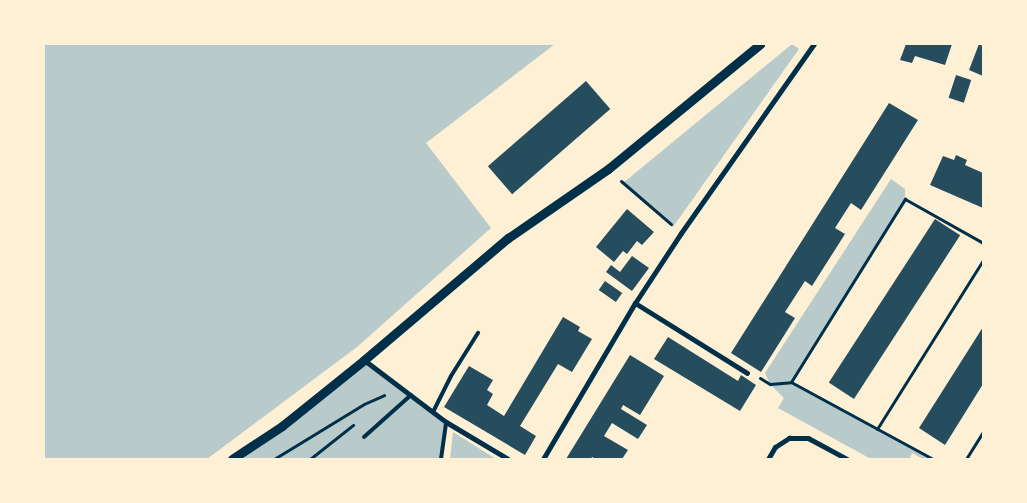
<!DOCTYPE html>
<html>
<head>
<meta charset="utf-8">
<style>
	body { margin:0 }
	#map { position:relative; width:1027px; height:503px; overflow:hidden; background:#fdf0d5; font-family:Lato,sans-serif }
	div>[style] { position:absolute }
	.green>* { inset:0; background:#b9caca }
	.building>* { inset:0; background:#264d5e; transform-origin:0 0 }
	.path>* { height:3px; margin:-1.5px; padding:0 1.5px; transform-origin:1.5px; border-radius:1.5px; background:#003049 }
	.service>* { height:4px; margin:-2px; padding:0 2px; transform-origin:2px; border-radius:2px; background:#003049 }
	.minor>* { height:5px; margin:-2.5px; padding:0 2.5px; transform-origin:2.5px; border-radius:2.5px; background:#003049 }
	.tertiary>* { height:9px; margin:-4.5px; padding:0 4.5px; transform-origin:4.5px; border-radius:4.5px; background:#003049 }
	span { translate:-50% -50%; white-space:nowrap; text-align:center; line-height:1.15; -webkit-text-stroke:4px #fdf0d5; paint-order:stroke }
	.frame { position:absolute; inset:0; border:45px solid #fdf0d5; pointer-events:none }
</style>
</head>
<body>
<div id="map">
	<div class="green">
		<i style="clip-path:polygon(44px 44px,555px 44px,426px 143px,491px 228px,357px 347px,207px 459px,44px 459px)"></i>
		<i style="clip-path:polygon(792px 44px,799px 49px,673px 227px,623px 183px)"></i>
		<i style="clip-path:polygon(891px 179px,905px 189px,905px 199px,791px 382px,933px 459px,923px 459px,912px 453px,909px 459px,871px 459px,778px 408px,784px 398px,770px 384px,765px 373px)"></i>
		<i style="clip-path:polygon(364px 360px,446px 422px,441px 459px,232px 459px)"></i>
		<i style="clip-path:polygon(453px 432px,496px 459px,450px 459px)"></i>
	</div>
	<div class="building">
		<i style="clip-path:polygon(906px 44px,952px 44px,945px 65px,915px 56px,912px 63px,900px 60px)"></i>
		<i style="clip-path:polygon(979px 44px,983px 46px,983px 76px,969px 70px)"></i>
		<i style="left:956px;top:75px;width:16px;height:24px;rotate:18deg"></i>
		<i style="left:586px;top:81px;width:37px;height:130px;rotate:49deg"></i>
		<i style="clip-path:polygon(889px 103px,918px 120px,861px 210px,851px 203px,835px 228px,845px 234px,812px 286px,805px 281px,785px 312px,795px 318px,761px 372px,731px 353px)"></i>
		<i style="clip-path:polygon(956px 155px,967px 160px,965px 165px,983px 173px,983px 208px,930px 185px,943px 156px,954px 160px)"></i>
		<i style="clip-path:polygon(627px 209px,654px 232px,642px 245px,637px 241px,627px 254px,623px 251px,614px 262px,596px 247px)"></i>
		<i style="left:935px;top:219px;width:30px;height:195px;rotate:33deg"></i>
		<i style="clip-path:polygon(632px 256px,649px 268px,632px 291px,606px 272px,611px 265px,620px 272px)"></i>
		<i style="left:605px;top:281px;width:21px;height:11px;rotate:35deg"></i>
		<i style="clip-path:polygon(563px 317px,580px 327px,578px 331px,592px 339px,572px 372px,558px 364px,520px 426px,536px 436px,525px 455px,444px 407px,469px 366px,493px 380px,487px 390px,493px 394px,487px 405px,504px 416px)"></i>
		<i style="clip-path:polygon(983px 327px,983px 384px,945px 445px,919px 428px)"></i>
		<i style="clip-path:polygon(668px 337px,738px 381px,741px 375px,756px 385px,740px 411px,654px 359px)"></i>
		<i style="clip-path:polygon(630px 355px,664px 376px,640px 415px,623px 405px,621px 409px,647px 425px,638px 439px,612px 423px,604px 436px,628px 450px,622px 459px,596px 459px,592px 457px,591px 459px,566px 459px)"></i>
	</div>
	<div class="path">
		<i style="left:621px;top:181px;width:66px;rotate:40.7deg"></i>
		<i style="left:760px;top:378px;width:12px;rotate:31deg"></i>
		<i style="left:770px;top:384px;width:21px;rotate:-5deg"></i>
		<i style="left:791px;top:382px;width:162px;rotate:28.5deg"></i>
		<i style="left:791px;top:382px;width:216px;rotate:-58.1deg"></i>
		<i style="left:905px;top:199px;width:90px;rotate:29.4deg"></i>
		<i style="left:877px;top:429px;width:199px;rotate:-57.9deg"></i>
		<i style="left:274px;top:459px;width:105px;rotate:-31.4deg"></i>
		<i style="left:364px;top:404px;width:22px;rotate:-24deg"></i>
		<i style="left:310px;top:459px;width:55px;rotate:-38.3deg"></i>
		<i style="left:966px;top:459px;width:32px;rotate:-58deg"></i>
	</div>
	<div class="service">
		<i style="left:433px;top:412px;width:40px;rotate:-63.4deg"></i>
		<i style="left:451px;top:376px;width:51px;rotate:-57.9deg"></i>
		<i style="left:364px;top:437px;width:63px;rotate:-41.8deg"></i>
		<i style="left:441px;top:459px;width:37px;rotate:-82deg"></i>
	</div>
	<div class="minor">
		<i style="left:635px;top:303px;width:132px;rotate:32deg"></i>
		<i style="left:364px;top:360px;width:103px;rotate:37.1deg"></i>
		<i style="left:446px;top:422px;width:72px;rotate:30.8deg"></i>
		<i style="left:543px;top:459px;width:181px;rotate:-59.5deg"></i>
		<i style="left:635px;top:303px;width:84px;rotate:-56.7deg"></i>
		<i style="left:681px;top:233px;width:231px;rotate:-54.9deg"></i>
		<i style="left:768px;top:459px;width:14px;rotate:-60deg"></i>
		<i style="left:775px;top:447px;width:17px;rotate:-33deg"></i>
		<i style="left:789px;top:438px;width:19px"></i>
		<i style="left:808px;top:438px;width:44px;rotate:28.3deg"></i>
	</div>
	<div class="tertiary">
		<i style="left:232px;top:459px;width:60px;rotate:-33.4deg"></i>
		<i style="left:282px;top:426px;width:105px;rotate:-38.8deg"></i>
		<i style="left:364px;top:360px;width:189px;rotate:-40.3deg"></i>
		<i style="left:508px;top:238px;width:121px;rotate:-34.6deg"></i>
		<i style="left:608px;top:169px;width:197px;rotate:-39.4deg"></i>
	</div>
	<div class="frame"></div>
</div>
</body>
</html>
